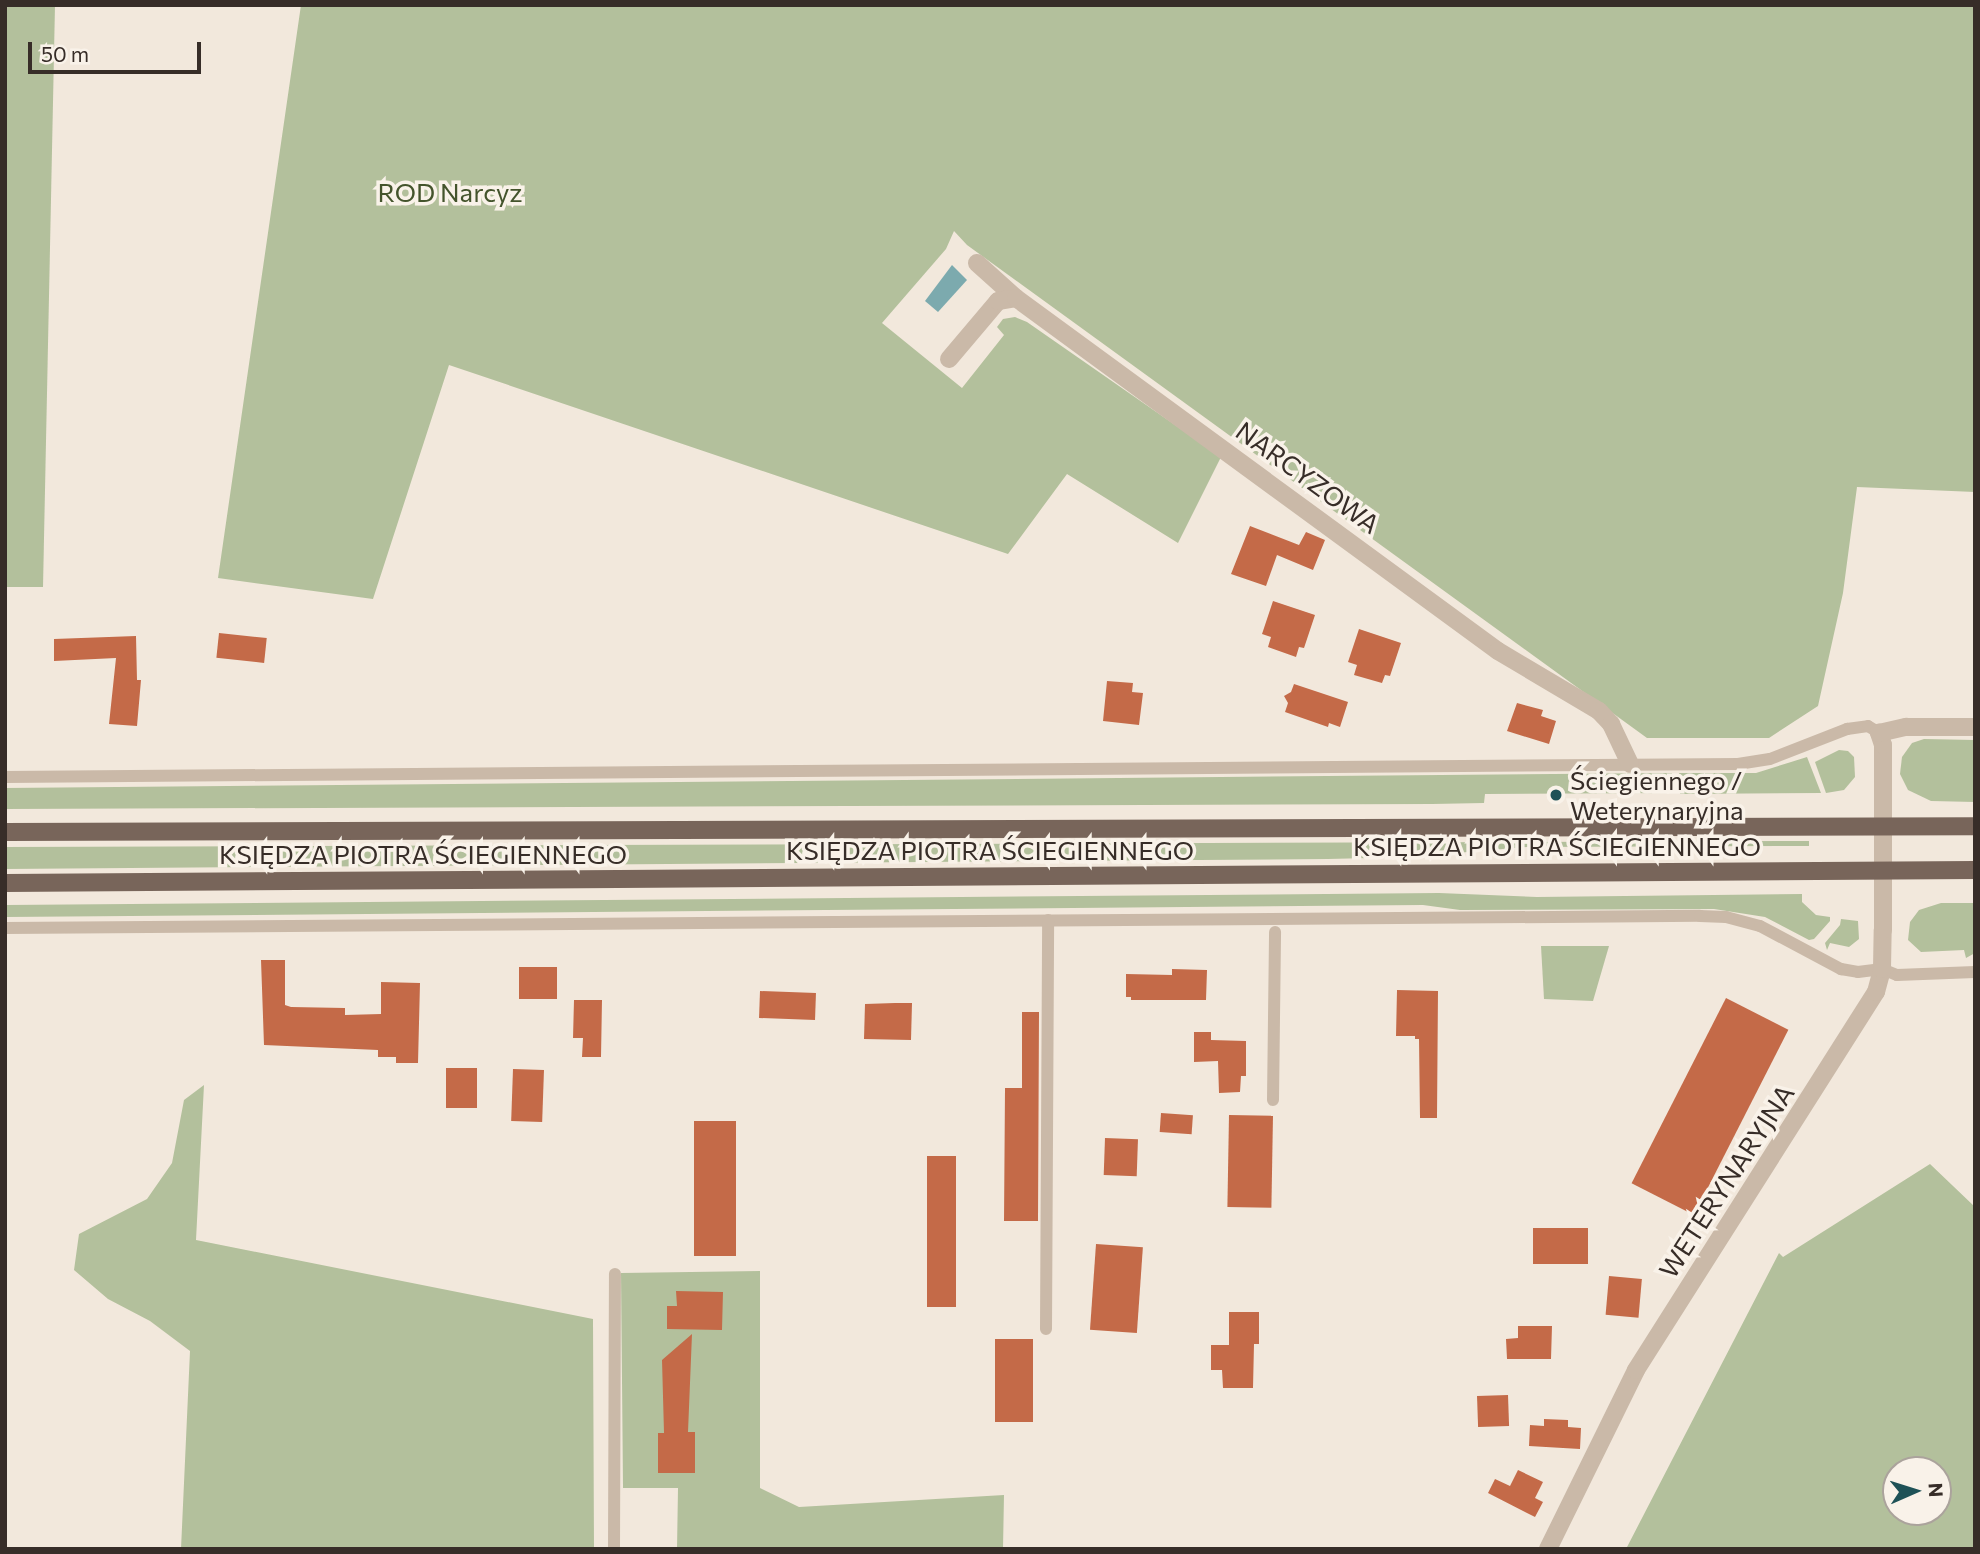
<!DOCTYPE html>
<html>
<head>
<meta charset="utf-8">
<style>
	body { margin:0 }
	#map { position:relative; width:1980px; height:1554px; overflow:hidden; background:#f2e8dc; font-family:Commissioner,sans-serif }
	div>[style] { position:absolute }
	.green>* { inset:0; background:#b3c09c }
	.water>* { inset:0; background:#7caaae }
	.building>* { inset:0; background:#c46a48; transform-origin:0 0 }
	.service>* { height:12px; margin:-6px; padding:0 6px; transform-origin:6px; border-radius:6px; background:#cab9a8 }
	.minor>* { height:18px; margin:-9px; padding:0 9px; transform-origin:9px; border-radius:9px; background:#cab9a8 }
	.primary>* { height:18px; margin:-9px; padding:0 9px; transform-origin:9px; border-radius:9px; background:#78655a }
	.dots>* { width:19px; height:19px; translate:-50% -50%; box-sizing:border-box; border:4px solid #f9f2e9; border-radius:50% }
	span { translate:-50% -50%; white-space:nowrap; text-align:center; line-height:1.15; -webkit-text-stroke:7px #f9f2e9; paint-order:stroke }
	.park-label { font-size:26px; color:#44542c }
	.street-label { font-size:26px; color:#372d28 }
	.poi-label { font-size:26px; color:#372d28 }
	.left { translate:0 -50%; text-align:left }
	.frame { position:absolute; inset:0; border:7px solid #372d28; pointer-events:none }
	.north { position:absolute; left:1882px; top:1456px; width:70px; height:70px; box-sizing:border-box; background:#f9f2e9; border:2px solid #aba39c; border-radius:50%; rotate:87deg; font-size:19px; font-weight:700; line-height:28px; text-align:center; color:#372d28 }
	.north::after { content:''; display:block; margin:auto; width:24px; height:32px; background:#1f5257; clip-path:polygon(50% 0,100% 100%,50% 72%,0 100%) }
	.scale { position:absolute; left:28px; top:42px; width:173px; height:32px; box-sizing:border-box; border:4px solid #372d28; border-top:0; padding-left:9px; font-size:21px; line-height:24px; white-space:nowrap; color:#372d28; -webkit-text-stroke:5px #f9f2e9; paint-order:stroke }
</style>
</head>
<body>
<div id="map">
	<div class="green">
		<i style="clip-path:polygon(5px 5px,55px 5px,43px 587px,5px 587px)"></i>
		<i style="clip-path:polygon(301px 5px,1975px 5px,1975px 492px,1857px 487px,1843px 593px,1818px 706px,1769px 738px,1647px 738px,967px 245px,954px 231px,946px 249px,882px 323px,962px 388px,1004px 335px,997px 327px,1003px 319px,1015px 317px,1027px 322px,1221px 457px,1178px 543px,1067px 474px,1008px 554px,449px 365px,373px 599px,218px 578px)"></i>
		<i style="clip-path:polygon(1924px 739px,1975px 740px,1975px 802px,1931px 801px,1908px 790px,1900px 774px,1902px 757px,1912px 743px)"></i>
		<i style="clip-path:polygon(1839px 750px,1848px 751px,1854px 757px,1855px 777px,1844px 790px,1826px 793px,1815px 762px)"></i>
		<i style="clip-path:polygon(1807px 757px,1821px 793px,1680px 794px,1679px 773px,1756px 773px)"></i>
		<i style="clip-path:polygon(1672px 773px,1672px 793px,1485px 794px,1484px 803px,1432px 804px,5px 809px,5px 788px)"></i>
		<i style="clip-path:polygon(1809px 841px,1809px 846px,1527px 847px,1410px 857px,1328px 859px,5px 869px,5px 847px)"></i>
		<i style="clip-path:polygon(1439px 893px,1537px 897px,1802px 894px,1802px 902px,1816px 915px,1830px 917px,1830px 921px,1814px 939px,1809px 940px,1765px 917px,1714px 909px,1460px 910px,1423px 905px,5px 917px,5px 905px)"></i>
		<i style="clip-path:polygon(1941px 903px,1975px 903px,1975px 953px,1966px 958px,1964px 950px,1921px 952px,1908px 940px,1910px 922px,1919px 910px)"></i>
		<i style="clip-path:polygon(1841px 919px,1858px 921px,1859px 939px,1849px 947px,1830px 943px,1827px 950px,1825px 943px,1840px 925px)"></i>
		<i style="clip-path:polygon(1541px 946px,1609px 946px,1593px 1001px,1544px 999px)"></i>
		<i style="clip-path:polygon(204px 1085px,196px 1240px,593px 1319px,594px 1549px,181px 1549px,190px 1351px,150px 1321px,108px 1299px,74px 1270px,79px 1234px,147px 1199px,172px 1163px,184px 1100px)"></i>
		<i style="clip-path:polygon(evenodd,1930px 1164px,1975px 1207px,1975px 1549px,1626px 1549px,1779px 1253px,1783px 1257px,1930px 1164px,1896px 1470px,1938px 1470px,1938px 1512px,1896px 1512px,1896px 1470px)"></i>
		<i style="clip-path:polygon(760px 1271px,760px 1488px,799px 1507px,1004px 1495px,1003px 1549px,677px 1549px,678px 1488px,623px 1488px,621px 1273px)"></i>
	</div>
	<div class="water">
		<i style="clip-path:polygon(952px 265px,967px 280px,938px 312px,925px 301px)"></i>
	</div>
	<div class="building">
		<i style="clip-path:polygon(1250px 526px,1299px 545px,1306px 532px,1325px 540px,1313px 570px,1277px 555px,1266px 586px,1231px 574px)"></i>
		<i style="clip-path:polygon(1273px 601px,1315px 615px,1304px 648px,1299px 647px,1296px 657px,1268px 647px,1271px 637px,1262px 634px)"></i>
		<i style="clip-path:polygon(1359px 629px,1401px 643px,1390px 676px,1385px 675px,1382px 683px,1354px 675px,1357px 665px,1348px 662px)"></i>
		<i style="left:219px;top:633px;width:48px;height:25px;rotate:6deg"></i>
		<i style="clip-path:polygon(136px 636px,137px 680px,141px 680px,137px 726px,109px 724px,116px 658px,54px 661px,54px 639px)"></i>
		<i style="clip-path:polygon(1107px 681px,1133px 683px,1132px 692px,1143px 693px,1139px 725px,1103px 721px)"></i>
		<i style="clip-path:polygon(1294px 684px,1348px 702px,1340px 727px,1329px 723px,1328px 727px,1285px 712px,1288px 703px,1284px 696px,1291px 692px)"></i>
		<i style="clip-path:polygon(1517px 703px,1543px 710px,1541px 716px,1556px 721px,1549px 744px,1507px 731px)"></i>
		<i style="clip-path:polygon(261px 960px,285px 960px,285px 1005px,291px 1007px,345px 1008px,345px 1015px,381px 1014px,381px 982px,420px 983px,418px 1063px,396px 1063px,396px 1057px,378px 1057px,378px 1050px,264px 1045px)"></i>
		<i style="left:519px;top:967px;width:38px;height:32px"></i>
		<i style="clip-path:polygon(1172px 969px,1207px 970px,1206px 1000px,1131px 1000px,1131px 997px,1126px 997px,1126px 974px,1172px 975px)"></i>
		<i style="clip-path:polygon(1397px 990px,1438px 991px,1437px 1118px,1420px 1118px,1419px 1039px,1415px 1039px,1415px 1036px,1396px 1036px)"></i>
		<i style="left:760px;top:991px;width:56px;height:27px;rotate:2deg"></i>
		<i style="left:1726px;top:998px;width:70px;height:208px;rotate:27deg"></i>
		<i style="clip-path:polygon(574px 1000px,602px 1000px,601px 1057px,582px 1057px,583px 1038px,573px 1038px)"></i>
		<i style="clip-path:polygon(895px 1003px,912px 1003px,911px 1040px,864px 1039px,865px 1004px)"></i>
		<i style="clip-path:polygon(1022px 1012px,1039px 1012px,1038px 1221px,1004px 1221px,1005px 1088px,1022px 1088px)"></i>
		<i style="clip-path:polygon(1194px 1032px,1211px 1032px,1211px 1040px,1246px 1041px,1246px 1076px,1241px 1076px,1240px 1092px,1219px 1093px,1218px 1061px,1194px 1062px)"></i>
		<i style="left:446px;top:1068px;width:31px;height:40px"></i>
		<i style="left:513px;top:1069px;width:31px;height:52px;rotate:2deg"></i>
		<i style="left:1161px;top:1113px;width:32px;height:19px;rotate:4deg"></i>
		<i style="left:1229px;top:1115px;width:44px;height:92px;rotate:1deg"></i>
		<i style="left:694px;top:1121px;width:42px;height:135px"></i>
		<i style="left:1105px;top:1138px;width:33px;height:37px;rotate:2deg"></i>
		<i style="left:927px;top:1156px;width:29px;height:151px"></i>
		<i style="left:1533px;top:1228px;width:55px;height:36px"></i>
		<i style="left:1096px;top:1244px;width:47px;height:86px;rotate:4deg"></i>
		<i style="left:1609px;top:1276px;width:33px;height:39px;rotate:5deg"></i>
		<i style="clip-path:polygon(676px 1291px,723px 1292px,722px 1330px,667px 1329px,667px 1306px,677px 1306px)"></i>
		<i style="clip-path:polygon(1229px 1312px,1259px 1312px,1259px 1344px,1254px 1344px,1253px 1388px,1223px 1388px,1222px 1370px,1211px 1370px,1211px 1345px,1229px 1345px)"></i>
		<i style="clip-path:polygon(1518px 1326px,1552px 1326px,1551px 1359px,1507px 1359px,1506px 1339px,1518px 1338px)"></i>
		<i style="clip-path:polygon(692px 1334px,688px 1432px,695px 1432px,695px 1473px,658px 1473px,658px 1433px,664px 1433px,662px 1360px)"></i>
		<i style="left:995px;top:1339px;width:38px;height:83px"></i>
		<i style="left:1508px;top:1395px;width:31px;height:31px;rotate:88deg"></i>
		<i style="clip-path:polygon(1544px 1419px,1568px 1420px,1568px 1427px,1581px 1428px,1580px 1449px,1529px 1446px,1530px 1425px,1544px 1426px)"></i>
		<i style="clip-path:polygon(1518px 1470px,1543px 1482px,1535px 1498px,1543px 1502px,1535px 1517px,1488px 1493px,1495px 1479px,1510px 1486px)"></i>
	</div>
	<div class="service">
		<i style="left:5px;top:777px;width:1733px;rotate:-0.43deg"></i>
		<i style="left:1738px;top:764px;width:32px;rotate:-9deg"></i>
		<i style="left:1770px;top:759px;width:83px;rotate:-21.3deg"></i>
		<i style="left:1847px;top:729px;width:21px;rotate:-8deg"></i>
		<i style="left:1868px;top:726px;width:13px;rotate:32deg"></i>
		<i style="left:5px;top:928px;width:1695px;rotate:-0.41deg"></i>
		<i style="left:1700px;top:916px;width:26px;rotate:2deg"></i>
		<i style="left:1726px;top:917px;width:35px;rotate:15deg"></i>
		<i style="left:1760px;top:926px;width:92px;rotate:28deg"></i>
		<i style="left:1841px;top:969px;width:17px;rotate:10deg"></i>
		<i style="left:1858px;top:972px;width:24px;rotate:-7deg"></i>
		<i style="left:1882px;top:969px;width:16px;rotate:22deg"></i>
		<i style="left:1897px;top:975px;width:78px;rotate:-2.2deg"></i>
		<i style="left:1273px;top:1100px;width:168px;rotate:-89.3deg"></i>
		<i style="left:1046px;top:1329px;width:409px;rotate:-89.7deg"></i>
		<i style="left:614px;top:1549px;width:275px;rotate:-89.8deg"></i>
	</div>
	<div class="minor">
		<i style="left:977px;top:263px;width:52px;rotate:41.9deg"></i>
		<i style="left:949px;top:359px;width:76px;rotate:-49.8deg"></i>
		<i style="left:998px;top:301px;width:18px;rotate:-9deg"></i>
		<i style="left:1016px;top:298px;width:597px;rotate:36.22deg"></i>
		<i style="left:1498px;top:651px;width:117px;rotate:30.7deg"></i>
		<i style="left:1599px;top:711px;width:18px;rotate:47deg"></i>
		<i style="left:1611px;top:724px;width:44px;rotate:64.6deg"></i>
		<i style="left:1548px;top:1549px;width:199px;rotate:-63.8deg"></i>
		<i style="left:1636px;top:1370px;width:448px;rotate:-57.6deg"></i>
		<i style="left:1876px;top:992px;width:24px;rotate:-75deg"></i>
		<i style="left:1882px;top:969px;width:39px;rotate:-89deg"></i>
		<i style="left:1883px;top:930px;width:185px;rotate:-90deg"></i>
		<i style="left:1883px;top:745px;width:13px;rotate:-108deg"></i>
		<i style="left:1879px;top:733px;width:28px;rotate:-13deg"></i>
		<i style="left:1906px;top:727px;width:69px"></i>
	</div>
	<div class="primary">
		<i style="left:5px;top:832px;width:1970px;rotate:-0.17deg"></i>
		<i style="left:5px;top:883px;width:1970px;rotate:-0.38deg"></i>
	</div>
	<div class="dots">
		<i style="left:1556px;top:795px;background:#1f5257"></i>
	</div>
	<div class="park-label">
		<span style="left:450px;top:192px">ROD Narcyz</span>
	</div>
	<div class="street-label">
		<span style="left:1308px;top:477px;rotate:36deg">NARCYZOWA</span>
		<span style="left:1557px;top:846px">KSIĘDZA PIOTRA ŚCIEGIENNEGO</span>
		<span style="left:990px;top:850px">KSIĘDZA PIOTRA ŚCIEGIENNEGO</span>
		<span style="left:423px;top:854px">KSIĘDZA PIOTRA ŚCIEGIENNEGO</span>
		<span style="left:1726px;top:1181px;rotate:-57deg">WETERYNARYJNA</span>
	</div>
	<div class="poi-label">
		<span class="left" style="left:1570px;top:795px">Ściegiennego /<br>Weterynaryjna</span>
	</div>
	<div class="frame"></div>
	<div class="north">N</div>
	<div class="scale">50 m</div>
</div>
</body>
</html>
